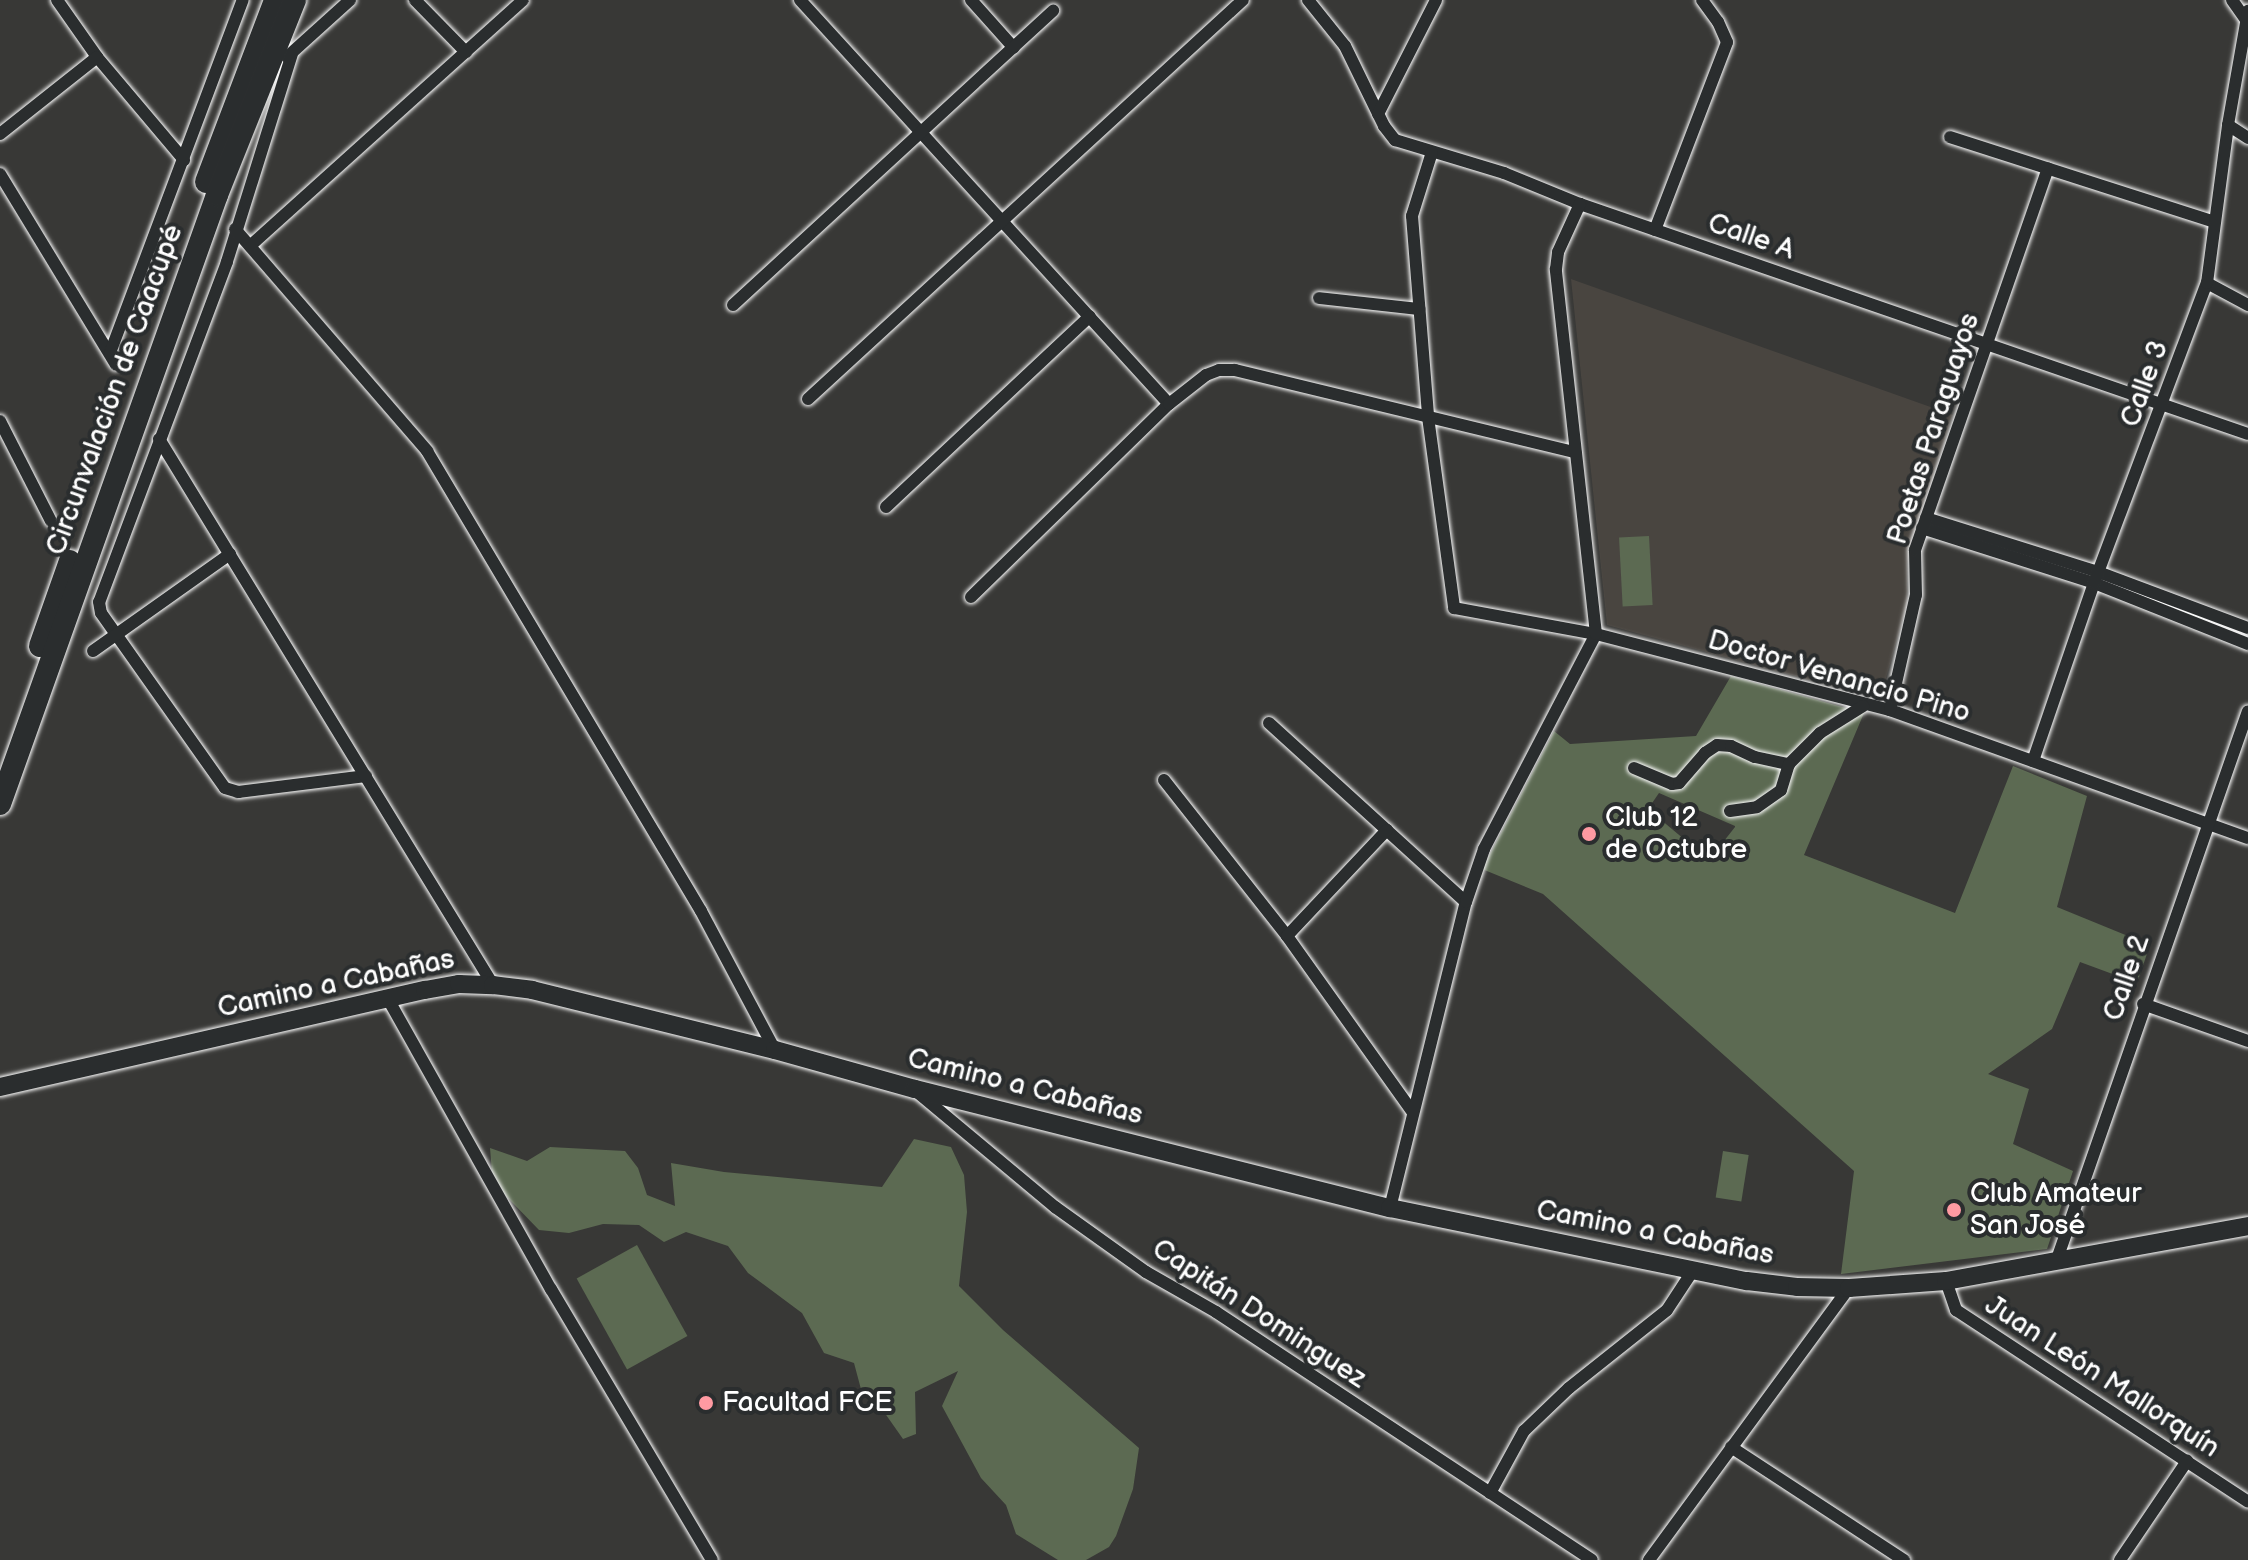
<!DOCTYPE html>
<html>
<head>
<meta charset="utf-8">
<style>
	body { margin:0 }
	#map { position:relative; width:2248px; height:1560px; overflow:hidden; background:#383836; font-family:"Balsamiq Sans",sans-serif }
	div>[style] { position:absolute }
	.built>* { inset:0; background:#494540 }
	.green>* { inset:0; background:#5c6a52; transform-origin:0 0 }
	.roads { filter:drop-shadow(0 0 2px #fff) drop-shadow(0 0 2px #fff) }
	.street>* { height:12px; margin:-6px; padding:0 6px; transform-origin:6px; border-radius:6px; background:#2a2d2e }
	.secondary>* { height:18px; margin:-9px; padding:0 9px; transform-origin:9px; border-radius:9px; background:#2a2d2e }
	.highway>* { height:22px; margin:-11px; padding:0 11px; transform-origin:11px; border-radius:11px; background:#2a2d2e }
	.dots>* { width:22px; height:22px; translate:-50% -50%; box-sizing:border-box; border:4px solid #2a2d2e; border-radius:50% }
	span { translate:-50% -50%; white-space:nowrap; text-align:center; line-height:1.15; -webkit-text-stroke:8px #2a2d2e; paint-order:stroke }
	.street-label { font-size:28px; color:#fff }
	.poi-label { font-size:28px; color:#fff }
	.left { translate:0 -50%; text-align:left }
</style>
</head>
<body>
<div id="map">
	<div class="built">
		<i style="clip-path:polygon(1571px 279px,1953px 415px,1907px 562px,1907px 604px,1880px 699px,1607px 625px)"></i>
	</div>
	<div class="green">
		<i style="left:1649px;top:536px;width:69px;height:30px;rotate:87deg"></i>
		<i style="clip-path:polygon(evenodd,1731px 676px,1864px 713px,1804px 855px,1955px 913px,2013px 766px,2087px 796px,2057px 907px,2150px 945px,2137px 983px,2080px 962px,2052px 1029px,1988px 1074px,2029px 1089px,2013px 1144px,2073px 1171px,2047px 1249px,1841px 1274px,1854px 1171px,1543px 894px,1482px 869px,1554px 731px,1570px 744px,1696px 736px,1731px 676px,1659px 793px,1735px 826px,1735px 827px,1709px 860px,1648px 809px,1659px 793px)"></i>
		<i style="clip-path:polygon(914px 1139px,951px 1147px,964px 1175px,967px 1212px,959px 1286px,1003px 1330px,1139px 1448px,1133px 1489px,1116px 1536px,1109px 1547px,1086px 1560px,1058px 1560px,1016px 1534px,1006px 1505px,981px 1478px,942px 1406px,958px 1371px,915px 1392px,916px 1434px,903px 1439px,877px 1402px,862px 1393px,854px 1363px,824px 1353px,802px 1313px,748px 1273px,728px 1246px,686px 1232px,664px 1242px,639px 1225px,603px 1224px,569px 1233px,539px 1230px,504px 1194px,492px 1172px,490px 1148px,527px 1161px,550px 1147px,625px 1151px,638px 1168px,647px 1195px,675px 1206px,671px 1163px,724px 1172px,882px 1187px)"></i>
		<i style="left:1723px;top:1151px;width:26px;height:47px;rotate:9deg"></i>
		<i style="left:637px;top:1245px;width:104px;height:69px;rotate:61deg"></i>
	</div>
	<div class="roads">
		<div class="street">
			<i style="left:57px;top:0;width:70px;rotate:54.9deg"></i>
			<i style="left:97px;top:57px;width:135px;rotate:49.8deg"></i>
			<i style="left:415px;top:0;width:73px;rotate:45.6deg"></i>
			<i style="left:800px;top:0;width:547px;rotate:47.59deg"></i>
			<i style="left:971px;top:0;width:64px;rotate:48.1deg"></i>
			<i style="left:1308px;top:0;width:59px;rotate:51.2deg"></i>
			<i style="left:1345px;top:46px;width:89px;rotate:64deg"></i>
			<i style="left:1384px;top:126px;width:18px;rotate:52deg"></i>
			<i style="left:1395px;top:140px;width:114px;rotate:16.8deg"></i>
			<i style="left:1504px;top:173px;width:82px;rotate:22.2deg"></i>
			<i style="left:1580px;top:204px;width:706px;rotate:19deg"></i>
			<i style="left:2232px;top:0;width:24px;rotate:55deg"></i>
			<i style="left:292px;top:54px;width:218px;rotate:107.4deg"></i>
			<i style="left:227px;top:262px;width:363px;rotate:110.6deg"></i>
			<i style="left:99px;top:602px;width:11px;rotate:80deg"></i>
			<i style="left:101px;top:613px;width:214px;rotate:54.7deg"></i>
			<i style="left:225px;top:788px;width:14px;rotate:17deg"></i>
			<i style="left:238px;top:792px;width:129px;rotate:-7.1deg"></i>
			<i style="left:287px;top:57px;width:85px;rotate:-42.1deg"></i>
			<i style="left:1378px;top:114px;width:128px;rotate:-63deg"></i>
			<i style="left:2228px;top:125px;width:24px;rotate:33deg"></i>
			<i style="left:0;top:134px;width:124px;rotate:-38.4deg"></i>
			<i style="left:1950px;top:137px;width:277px;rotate:17.8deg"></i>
			<i style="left:1432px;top:152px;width:67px;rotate:107.4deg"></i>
			<i style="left:1412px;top:216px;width:202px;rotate:85.4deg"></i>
			<i style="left:1428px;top:417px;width:193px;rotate:82.2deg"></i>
			<i style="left:1454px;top:608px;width:144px;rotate:10.4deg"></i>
			<i style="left:1596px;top:634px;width:304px;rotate:14.5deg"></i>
			<i style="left:1890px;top:710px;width:380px;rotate:19.7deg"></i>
			<i style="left:0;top:174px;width:223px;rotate:58.7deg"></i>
			<i style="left:235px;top:229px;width:294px;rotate:49.1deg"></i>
			<i style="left:427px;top:451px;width:535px;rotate:59.22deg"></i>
			<i style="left:701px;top:911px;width:157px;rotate:62deg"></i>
			<i style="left:1655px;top:230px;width:201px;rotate:-69deg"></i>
			<i style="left:1727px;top:42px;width:22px;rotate:-114deg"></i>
			<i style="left:1718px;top:22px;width:27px;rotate:-126deg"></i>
			<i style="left:250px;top:246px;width:367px;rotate:-42deg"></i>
			<i style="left:2207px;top:283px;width:47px;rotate:28.2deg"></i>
			<i style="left:1319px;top:298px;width:101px;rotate:6.3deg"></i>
			<i style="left:733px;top:305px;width:435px;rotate:-42.6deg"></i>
			<i style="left:110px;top:353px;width:377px;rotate:-69.4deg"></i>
			<i style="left:808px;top:399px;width:590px;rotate:-42.53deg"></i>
			<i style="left:0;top:421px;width:112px;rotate:63deg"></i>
			<i style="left:159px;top:439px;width:640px;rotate:58.54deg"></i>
			<i style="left:886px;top:507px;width:279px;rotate:-43.1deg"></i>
			<i style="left:1926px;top:518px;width:180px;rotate:17.4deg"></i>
			<i style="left:2098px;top:572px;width:160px;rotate:20.5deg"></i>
			<i style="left:1922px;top:528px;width:181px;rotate:17.7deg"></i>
			<i style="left:2094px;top:583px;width:166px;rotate:21.6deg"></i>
			<i style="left:971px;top:597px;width:277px;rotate:-44.3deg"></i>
			<i style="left:1169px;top:404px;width:47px;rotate:-38.1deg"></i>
			<i style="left:1206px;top:375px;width:14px;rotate:-21deg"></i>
			<i style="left:1219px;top:370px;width:16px"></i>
			<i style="left:1235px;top:370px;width:350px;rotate:13.6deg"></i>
			<i style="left:93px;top:651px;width:168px;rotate:-35.3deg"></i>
			<i style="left:1890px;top:710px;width:118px;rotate:-77.3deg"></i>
			<i style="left:1916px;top:595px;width:45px;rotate:-91.3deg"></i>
			<i style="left:1915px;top:550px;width:404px;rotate:-70.8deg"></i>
			<i style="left:1269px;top:723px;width:266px;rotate:42.3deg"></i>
			<i style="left:2033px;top:761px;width:188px;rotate:-71.1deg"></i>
			<i style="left:2094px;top:583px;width:321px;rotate:-69.4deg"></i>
			<i style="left:2207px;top:283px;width:159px;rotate:-82.4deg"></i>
			<i style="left:2228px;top:125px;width:116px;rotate:-80deg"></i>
			<i style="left:1634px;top:768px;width:41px;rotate:22.8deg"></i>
			<i style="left:1672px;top:784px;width:7px;rotate:-8deg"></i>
			<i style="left:1679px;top:783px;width:40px;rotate:-49deg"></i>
			<i style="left:1705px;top:753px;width:14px;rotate:-34deg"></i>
			<i style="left:1717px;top:745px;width:14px;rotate:4deg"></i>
			<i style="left:1731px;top:746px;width:26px;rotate:25deg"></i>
			<i style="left:1755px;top:757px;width:35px;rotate:12deg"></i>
			<i style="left:1789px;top:764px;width:44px;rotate:-45deg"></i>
			<i style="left:1820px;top:733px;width:51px;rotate:-32.1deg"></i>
			<i style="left:1164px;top:780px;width:199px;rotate:51.7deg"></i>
			<i style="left:1287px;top:936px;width:215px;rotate:54.5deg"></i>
			<i style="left:1730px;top:811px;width:27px;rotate:-8deg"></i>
			<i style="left:1757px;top:807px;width:29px;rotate:-35deg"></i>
			<i style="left:1781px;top:790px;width:27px;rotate:-73deg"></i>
			<i style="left:1287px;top:936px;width:146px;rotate:-46.7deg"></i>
			<i style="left:388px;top:999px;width:333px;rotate:60.7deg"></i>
			<i style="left:551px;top:1289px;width:315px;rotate:59.3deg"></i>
			<i style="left:2143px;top:1004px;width:111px;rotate:19.4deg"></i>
			<i style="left:917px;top:1092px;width:180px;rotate:39.8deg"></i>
			<i style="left:1055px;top:1207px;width:112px;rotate:35.5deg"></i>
			<i style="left:1146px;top:1272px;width:81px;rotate:29.7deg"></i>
			<i style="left:1216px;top:1312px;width:450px;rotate:33.4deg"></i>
			<i style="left:1390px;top:1208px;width:315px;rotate:-76.1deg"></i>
			<i style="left:1466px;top:902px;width:56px;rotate:-71.2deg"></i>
			<i style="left:1484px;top:849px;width:242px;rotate:-62.5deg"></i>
			<i style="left:1596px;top:634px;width:367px;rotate:-96.3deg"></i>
			<i style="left:1556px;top:269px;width:17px;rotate:-83deg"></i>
			<i style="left:1558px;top:252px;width:53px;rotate:-65.4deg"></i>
			<i style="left:2056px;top:1262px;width:583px;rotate:-70.79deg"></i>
			<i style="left:1946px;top:1281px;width:31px;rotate:71deg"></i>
			<i style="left:1956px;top:1310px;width:349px;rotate:33.3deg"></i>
			<i style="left:1731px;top:1447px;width:207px;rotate:33.2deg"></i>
			<i style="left:1490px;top:1493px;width:71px;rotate:-61.3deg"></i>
			<i style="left:1524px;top:1431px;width:62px;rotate:-43.7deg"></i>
			<i style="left:1569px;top:1388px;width:125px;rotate:-38.5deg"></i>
			<i style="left:1667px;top:1310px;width:45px;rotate:-56.7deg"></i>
			<i style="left:1649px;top:1560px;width:338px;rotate:-53.7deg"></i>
			<i style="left:2120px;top:1560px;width:120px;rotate:-55.9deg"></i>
		</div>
		<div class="secondary">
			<i style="left:0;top:1087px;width:436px;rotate:-12.9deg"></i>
			<i style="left:425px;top:990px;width:35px;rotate:-10deg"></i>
			<i style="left:459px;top:984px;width:34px;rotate:2deg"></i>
			<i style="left:493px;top:985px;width:39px;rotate:7deg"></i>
			<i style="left:532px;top:990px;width:250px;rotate:13.9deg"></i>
			<i style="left:775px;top:1050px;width:145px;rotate:15.6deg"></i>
			<i style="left:915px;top:1089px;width:490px;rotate:14.1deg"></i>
			<i style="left:1390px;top:1208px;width:364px;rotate:11.6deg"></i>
			<i style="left:1747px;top:1281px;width:50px;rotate:6.8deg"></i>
			<i style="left:1797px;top:1287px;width:52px;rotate:1.1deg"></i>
			<i style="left:1849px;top:1288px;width:97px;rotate:-4.1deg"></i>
			<i style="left:1946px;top:1281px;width:307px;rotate:-10.3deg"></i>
		</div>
		<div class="highway">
			<i style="left:206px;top:182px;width:195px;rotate:-69.2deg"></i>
			<i style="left:40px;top:646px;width:90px;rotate:-70.6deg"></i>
			<i style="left:0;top:804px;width:647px;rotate:-70.39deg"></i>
			<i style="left:217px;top:195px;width:210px;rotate:-68.2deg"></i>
		</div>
	</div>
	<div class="dots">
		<i style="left:1589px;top:834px;background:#ff9aa2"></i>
		<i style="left:1954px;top:1210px;background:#ff9aa2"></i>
		<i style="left:706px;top:1403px;background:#ff9aa2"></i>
	</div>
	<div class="street-label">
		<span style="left:1751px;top:237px;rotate:19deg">Calle A</span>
		<span style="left:2145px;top:384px;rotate:-70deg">Calle 3</span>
		<span style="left:115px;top:390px;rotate:-70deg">Circunvalación de Caacupé</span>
		<span style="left:1934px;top:429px;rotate:-72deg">Poetas Paraguayos</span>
		<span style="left:1839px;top:677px;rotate:16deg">Doctor Venancio Pino</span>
		<span style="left:2127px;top:978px;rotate:-71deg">Calle 2</span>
		<span style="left:336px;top:984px;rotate:-12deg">Camino a Cabañas</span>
		<span style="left:1025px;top:1087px;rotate:14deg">Camino a Cabañas</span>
		<span style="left:1655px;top:1233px;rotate:11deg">Camino a Cabañas</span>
		<span style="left:1259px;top:1314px;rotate:33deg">Capitán Dominguez</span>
		<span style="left:2102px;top:1377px;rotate:33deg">Juan León Mallorquín</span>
	</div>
	<div class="poi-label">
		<span class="left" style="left:1605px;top:834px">Club 12<br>de Octubre</span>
		<span class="left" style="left:1970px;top:1210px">Club Amateur<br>San José</span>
		<span class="left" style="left:722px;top:1403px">Facultad FCE</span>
	</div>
</div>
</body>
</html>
